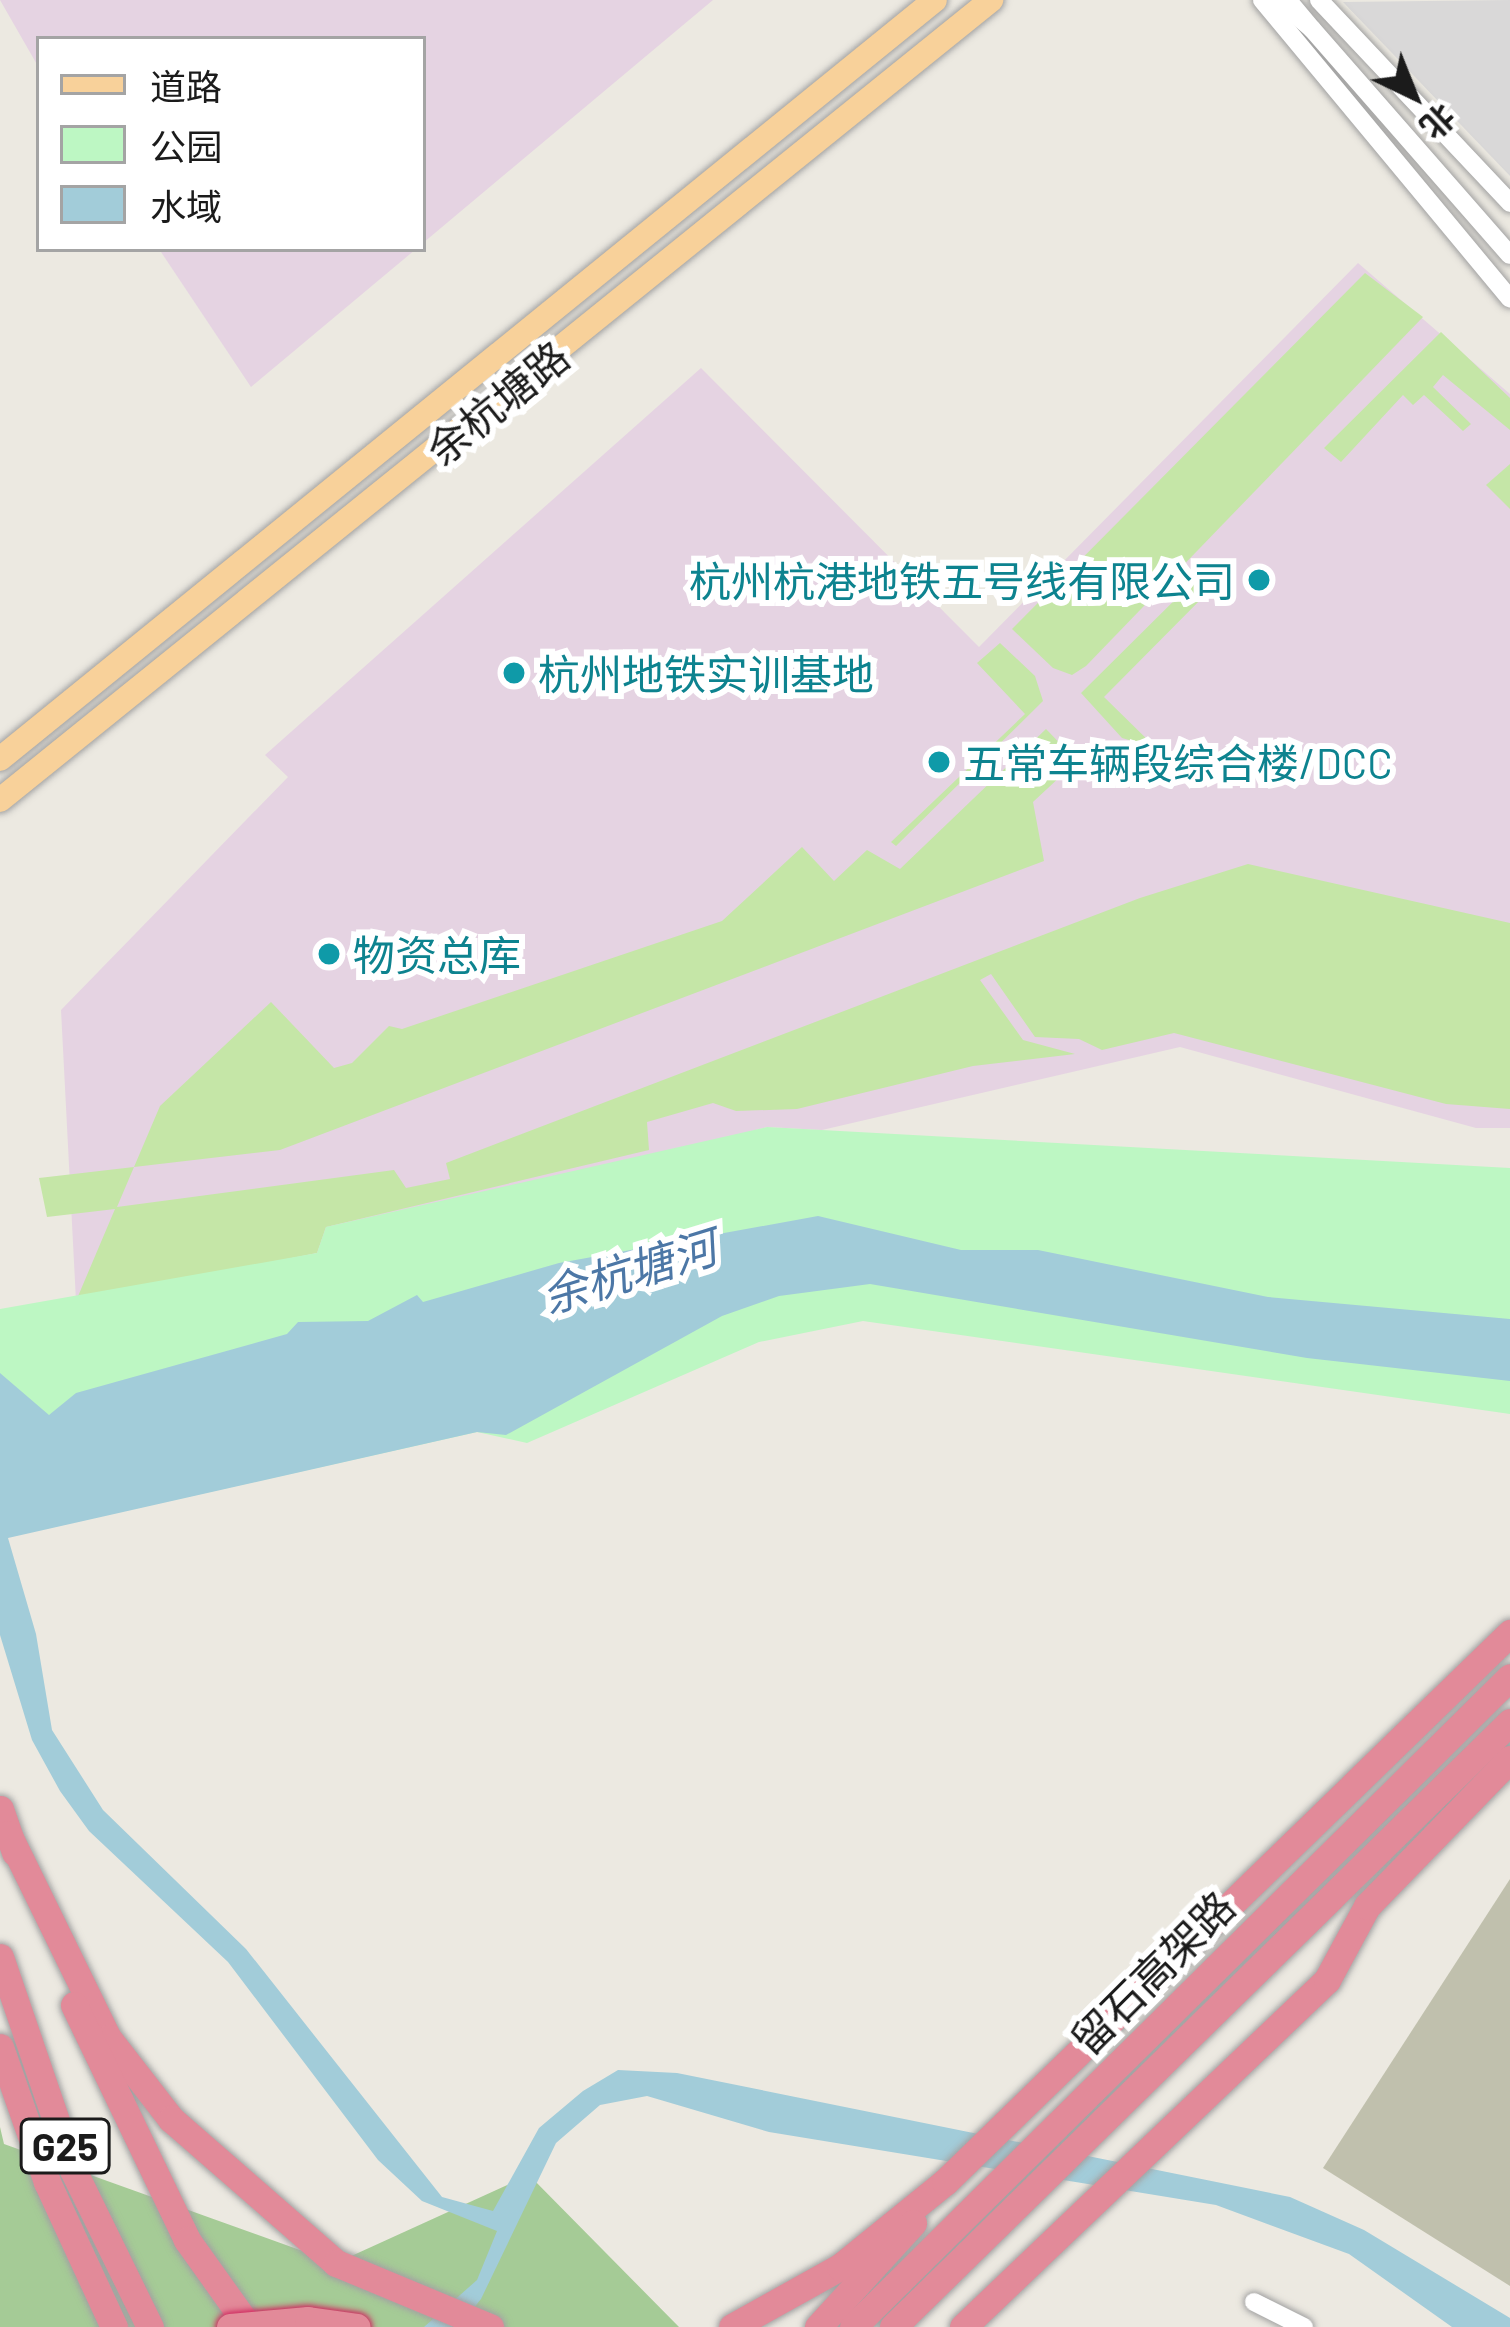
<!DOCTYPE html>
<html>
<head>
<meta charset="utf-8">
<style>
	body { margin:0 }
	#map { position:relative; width:1510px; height:2327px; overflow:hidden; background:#ece9e1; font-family:Barlow,"Noto Sans SC",sans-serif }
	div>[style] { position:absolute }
	.residential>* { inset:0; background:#d9d8d8 }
	.industrial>* { inset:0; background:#e5d3e2 }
	.construction>* { inset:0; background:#c0c0ad }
	.grass>* { inset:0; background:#c5e6a7 }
	.forest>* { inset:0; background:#a5cb96 }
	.park>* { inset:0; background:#bdf7c3 }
	.water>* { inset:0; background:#a2ccd9 }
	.roads { filter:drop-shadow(0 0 3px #a2a2a2) drop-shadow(0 0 3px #a2a2a2) }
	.minor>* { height:18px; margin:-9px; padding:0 9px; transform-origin:9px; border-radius:9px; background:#fff }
	.major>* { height:24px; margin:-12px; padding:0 12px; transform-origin:12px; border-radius:12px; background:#f8d19a }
	.highway>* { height:27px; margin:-13.5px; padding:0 13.5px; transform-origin:13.5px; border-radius:13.5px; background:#e28a99 }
	.bridges { filter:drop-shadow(0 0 3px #cf295f) drop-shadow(0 0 3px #cf295f) }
	.highway-bridge>* { height:27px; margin:-13.5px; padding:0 13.5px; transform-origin:13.5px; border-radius:13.5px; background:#e28a99 }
	.dots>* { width:33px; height:33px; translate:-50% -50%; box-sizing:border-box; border:6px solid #fff; border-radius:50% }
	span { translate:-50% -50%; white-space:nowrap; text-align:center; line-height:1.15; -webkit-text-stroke:12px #fff; paint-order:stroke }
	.shield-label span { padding:3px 9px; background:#fff; border:3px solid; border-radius:9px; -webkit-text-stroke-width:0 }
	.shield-label { font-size:39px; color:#1b1b1b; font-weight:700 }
	.street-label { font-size:42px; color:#1b1b1b }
	.culture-label { font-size:42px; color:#0d838f }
	.right { translate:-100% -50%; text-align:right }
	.left { translate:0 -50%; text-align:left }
	.water-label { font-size:45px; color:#4c77a6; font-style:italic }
	.legend { position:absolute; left:36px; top:36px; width:390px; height:216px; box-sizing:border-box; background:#fff; border:3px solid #a4a4a4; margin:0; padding:15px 21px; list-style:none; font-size:36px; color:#1b1b1b }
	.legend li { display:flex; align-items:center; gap:24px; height:60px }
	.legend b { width:60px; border:3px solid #a4a4a4 }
	.north { position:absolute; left:1354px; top:36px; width:120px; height:120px; -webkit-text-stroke:9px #fff; paint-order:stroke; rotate:137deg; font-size:33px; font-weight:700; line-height:48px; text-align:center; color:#1b1b1b }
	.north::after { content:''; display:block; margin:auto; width:42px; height:54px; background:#1b1b1b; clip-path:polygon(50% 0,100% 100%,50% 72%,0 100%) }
</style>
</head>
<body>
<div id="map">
	<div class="residential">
		<i style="clip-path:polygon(1510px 0,1510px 176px,1343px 2px)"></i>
	</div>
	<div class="industrial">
		<i style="clip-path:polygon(0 0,713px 0,423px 243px,423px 39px,39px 39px,39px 68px)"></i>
		<i style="clip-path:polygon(159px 249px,416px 249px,251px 387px)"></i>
		<i style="clip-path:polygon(1358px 263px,1510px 394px,1510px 1128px,1476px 1128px,1180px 1047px,822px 1130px,767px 1127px,317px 1253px,76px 1301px,61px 1010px,288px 777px,265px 755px,701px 368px,979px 647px)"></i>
	</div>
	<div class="construction">
		<i style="clip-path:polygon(1510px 1879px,1510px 2286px,1323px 2168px)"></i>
	</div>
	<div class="grass">
		<i style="clip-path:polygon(1365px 273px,1423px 317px,1086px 666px,1072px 675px,1053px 668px,1012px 629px)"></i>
		<i style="clip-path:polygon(1441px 332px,1510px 398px,1510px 430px,1443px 375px,1433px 387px,1471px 424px,1463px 431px,1424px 395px,1413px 405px,1403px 395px,1341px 462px,1324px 448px)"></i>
		<i style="clip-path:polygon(1510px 464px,1510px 509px,1486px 485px)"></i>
		<i style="clip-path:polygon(1204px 571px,1217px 583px,1104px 697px,1156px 748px,1122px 738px,1081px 693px)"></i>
		<i style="clip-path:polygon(1000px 643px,1035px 676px,1043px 701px,896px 846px,891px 842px,1025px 714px,977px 663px)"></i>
		<i style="clip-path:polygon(1046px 729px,1077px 761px,1033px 802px,1044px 861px,280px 1150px,134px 1167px,117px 1207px,394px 1170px,406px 1188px,450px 1179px,446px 1163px,1140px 898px,1248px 864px,1510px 923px,1510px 1109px,1446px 1104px,1174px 1033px,1102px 1050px,1079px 1039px,1035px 1037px,991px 974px,980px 980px,1023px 1040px,1075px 1054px,973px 1066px,797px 1109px,736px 1111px,713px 1103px,647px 1122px,649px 1150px,326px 1227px,317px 1253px,76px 1301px,115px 1209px,47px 1217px,39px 1178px,134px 1167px,160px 1106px,271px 1002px,334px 1068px,352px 1063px,389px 1026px,402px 1029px,722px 921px,802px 847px,834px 881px,867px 850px,900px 869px)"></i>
	</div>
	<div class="forest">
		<i style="clip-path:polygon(0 2127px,4px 2144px,336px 2263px,529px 2175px,679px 2327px,0 2327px)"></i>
	</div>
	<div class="park">
		<i style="clip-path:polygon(767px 1127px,1510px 1168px,1510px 1414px,863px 1321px,759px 1342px,527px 1443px,477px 1432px,0 1539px,0 1309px,317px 1253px,326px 1227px)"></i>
	</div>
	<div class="water">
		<i style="clip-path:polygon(818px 1216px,961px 1250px,1038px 1250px,1268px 1297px,1510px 1319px,1510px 1381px,1307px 1358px,870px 1284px,779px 1296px,722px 1316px,506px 1435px,477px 1432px,8px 1538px,36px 1634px,52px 1730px,103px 1810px,246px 1949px,442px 2197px,493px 2211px,539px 2128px,583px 2091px,618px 2070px,677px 2073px,1290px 2197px,1364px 2230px,1510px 2318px,1510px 2327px,1452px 2327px,1349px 2254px,1216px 2205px,769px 2132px,647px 2096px,600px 2105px,556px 2143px,481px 2299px,458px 2327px,424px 2327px,477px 2280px,497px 2231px,422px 2201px,378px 2160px,228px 1962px,89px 1831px,60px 1791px,32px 1740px,0 1635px,0 1373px,49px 1415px,76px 1393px,287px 1334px,298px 1322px,368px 1321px,417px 1295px,423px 1302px,559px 1263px)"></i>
	</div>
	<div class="roads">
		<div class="minor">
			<i style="left:1262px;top:0;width:388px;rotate:50.3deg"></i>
			<i style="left:1278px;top:0;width:45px;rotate:40.5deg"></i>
			<i style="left:1312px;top:29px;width:38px;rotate:-130deg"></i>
			<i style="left:1319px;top:0;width:279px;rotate:46.7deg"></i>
			<i style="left:1312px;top:29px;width:300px;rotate:48.8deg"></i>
			<i style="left:1254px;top:2302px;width:56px;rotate:26.6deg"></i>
		</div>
		<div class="major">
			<i style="left:0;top:759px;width:1204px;rotate:-39.07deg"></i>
			<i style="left:0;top:800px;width:1274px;rotate:-38.91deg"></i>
		</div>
		<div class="highway">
			<i style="left:0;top:1809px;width:46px;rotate:70.8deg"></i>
			<i style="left:8px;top:1834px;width:227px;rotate:63.9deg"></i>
			<i style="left:108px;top:2038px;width:103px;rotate:52.1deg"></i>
			<i style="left:171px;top:2119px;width:219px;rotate:41.1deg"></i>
			<i style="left:336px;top:2263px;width:167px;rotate:22.6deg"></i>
			<i style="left:0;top:1957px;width:225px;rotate:71.1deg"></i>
			<i style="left:73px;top:2170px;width:175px;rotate:63.9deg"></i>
			<i style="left:74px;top:2005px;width:261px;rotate:64.3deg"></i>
			<i style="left:187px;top:2240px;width:107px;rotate:54.5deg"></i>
			<i style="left:0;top:2047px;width:143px;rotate:70.8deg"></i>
			<i style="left:47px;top:2182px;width:160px;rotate:65.2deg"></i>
			<i style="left:732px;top:2327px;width:124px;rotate:-29.1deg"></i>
			<i style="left:840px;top:2267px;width:135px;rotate:-39deg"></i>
			<i style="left:945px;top:2182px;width:788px;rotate:-44.18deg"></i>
			<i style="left:818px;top:2327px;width:141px;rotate:-47.6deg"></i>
			<i style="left:853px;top:2327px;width:924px;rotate:-44.69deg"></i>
			<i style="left:893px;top:2327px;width:864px;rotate:-44.44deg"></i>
			<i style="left:963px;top:2327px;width:503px;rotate:-43.63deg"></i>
			<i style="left:1327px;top:1980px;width:84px;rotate:-61.6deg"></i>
			<i style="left:1367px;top:1906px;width:205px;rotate:-45.8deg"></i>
		</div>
	</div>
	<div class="bridges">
		<div class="highway-bridge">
			<i style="left:230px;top:2327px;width:78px;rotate:-5.1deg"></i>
			<i style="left:308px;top:2320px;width:49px;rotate:8.1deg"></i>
		</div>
	</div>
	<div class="dots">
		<i style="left:1259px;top:580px;background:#0f9aa8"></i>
		<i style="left:514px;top:673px;background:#0f9aa8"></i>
		<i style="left:939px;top:762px;background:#0f9aa8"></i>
		<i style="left:329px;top:954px;background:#0f9aa8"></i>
	</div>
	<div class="shield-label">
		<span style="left:65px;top:2146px">G25</span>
	</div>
	<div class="street-label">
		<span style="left:497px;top:402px;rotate:-39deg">余杭塘路</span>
		<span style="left:1152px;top:1972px;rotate:-45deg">留石高架路</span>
	</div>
	<div class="culture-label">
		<span class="right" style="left:1235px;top:580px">杭州杭港地铁五号线有限公司</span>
		<span class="left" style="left:538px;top:673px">杭州地铁实训基地</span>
		<span class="left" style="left:963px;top:762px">五常车辆段综合楼/DCC</span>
		<span class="left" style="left:353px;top:954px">物资总库</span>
	</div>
	<div class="water-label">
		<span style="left:629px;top:1271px;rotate:-17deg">余杭塘河</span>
	</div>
	<ul class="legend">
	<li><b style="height:15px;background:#f8d19a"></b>道路</li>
	<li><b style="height:33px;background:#bdf7c3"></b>公园</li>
	<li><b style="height:33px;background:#a2ccd9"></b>水域</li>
	</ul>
	<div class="north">北</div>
</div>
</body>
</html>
